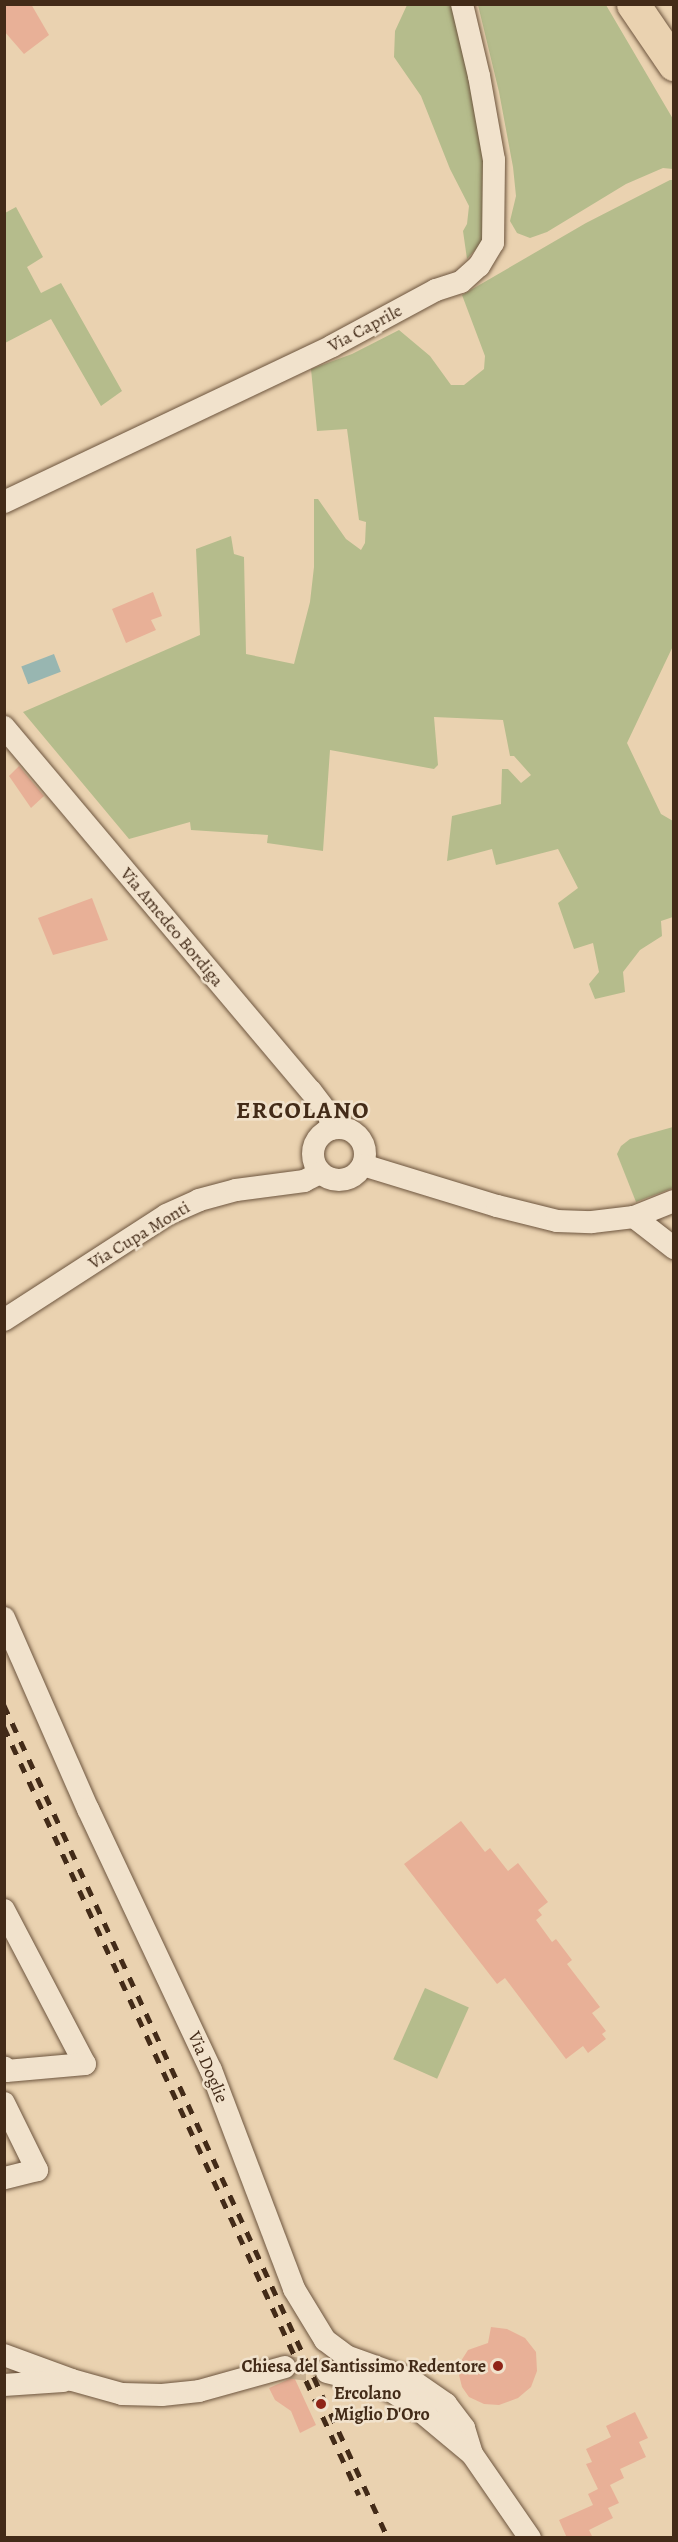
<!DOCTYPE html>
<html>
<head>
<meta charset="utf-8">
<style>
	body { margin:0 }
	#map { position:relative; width:678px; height:2542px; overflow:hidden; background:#ead2b0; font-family:Alegreya,serif }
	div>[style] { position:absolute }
	.green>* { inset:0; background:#b5bc8c; transform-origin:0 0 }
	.water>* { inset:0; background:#98b6b1; transform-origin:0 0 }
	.building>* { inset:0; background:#e8b097 }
	.minor-tunnel>* { height:22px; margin-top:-11px; transform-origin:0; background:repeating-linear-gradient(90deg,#c9b192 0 22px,transparent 0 33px) }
	.roads { filter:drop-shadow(0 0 2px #6d553e) drop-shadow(0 0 2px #6d553e) }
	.minor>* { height:22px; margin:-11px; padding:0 11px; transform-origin:11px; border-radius:11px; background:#f1e2cc }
	.minor>.ring { margin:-11px; padding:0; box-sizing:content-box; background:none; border:22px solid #f1e2cc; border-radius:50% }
	.highway>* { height:33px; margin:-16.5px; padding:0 16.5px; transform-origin:16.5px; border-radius:16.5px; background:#ead2b0 }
	.rail>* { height:4.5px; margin-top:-2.25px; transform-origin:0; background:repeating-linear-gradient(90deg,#432b18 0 10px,transparent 0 20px) }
	.dots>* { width:16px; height:16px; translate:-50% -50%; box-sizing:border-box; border:3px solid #f1e2cc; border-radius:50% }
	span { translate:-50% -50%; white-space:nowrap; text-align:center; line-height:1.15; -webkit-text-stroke:5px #f1e2cc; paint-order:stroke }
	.street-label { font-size:18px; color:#432b18 }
	.poi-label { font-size:18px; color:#432b18; font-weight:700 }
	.right { translate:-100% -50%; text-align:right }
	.left { translate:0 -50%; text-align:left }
	.district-label { font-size:24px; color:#432b18; font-weight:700; letter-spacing:1.5px }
	.frame { position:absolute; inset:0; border:6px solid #432b18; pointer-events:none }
</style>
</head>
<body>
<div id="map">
	<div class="green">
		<i style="clip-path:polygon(407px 5px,453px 5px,491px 184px,484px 240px,467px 259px,463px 231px,467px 224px,469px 206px,450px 169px,421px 96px,394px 57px,395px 31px)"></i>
		<i style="clip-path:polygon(478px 5px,606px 5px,673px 119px,673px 169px,663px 168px,626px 184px,547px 232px,530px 238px,517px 233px,510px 221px,516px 196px,513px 167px,499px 92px)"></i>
		<i style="clip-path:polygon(670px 180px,674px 180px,673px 646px,627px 743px,661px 814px,673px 821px,673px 917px,661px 921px,662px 936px,640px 950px,623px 972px,625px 992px,595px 999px,589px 984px,599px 972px,593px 943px,574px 949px,558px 903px,578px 888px,558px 849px,496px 865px,492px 849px,447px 861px,452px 816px,501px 804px,502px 769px,508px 769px,521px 783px,531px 775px,514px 756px,510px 756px,503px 720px,434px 717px,438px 765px,434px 769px,330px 750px,323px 851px,267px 843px,268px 835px,191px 830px,190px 822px,129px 839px,23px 712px,200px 635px,196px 549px,231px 536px,234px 554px,244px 557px,246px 654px,294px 664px,310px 602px,314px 567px,314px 499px,318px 499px,346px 539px,361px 550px,365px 543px,366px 522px,359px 520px,347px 429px,317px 431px,311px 369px,352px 354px,399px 330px,430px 356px,451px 385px,464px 385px,484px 369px,485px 356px,462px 295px,586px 223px)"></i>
		<i style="clip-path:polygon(16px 207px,43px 257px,27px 267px,41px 293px,61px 283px,122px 391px,101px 406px,51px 319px,5px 343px,5px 213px)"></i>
		<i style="clip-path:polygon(673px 1127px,673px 1188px,636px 1202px,617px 1154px,621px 1146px,630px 1139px)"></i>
		<i style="left:425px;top:1988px;width:48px;height:78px;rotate:24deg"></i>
	</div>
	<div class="water">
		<i style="left:54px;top:654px;width:19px;height:35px;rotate:69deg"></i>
	</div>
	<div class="building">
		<i style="clip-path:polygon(4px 4px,31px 4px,49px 35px,24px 54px,4px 31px)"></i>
		<i style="clip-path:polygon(153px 592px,162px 616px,151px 620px,156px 630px,126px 643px,112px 609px)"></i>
		<i style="clip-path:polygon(19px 766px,44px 796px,31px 808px,9px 776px)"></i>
		<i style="clip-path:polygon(92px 898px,108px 940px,53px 955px,38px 918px)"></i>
		<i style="clip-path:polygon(461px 1821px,485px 1852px,490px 1848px,508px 1871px,518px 1863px,548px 1902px,538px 1910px,542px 1915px,536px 1920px,552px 1942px,556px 1939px,572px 1960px,567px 1964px,600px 2007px,592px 2013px,606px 2031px,602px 2034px,606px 2039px,588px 2053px,583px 2046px,566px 2059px,505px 1978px,497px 1984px,404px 1864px)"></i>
		<i style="clip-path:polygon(491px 2327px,507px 2329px,525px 2338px,536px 2352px,537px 2371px,531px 2387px,518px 2398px,499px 2405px,484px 2404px,469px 2397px,462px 2387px,459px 2375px,461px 2361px,468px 2350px,488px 2343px)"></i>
		<i style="clip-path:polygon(294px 2377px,316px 2425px,300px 2433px,291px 2411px,275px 2400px,269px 2388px)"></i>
		<i style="clip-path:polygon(635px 2412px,648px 2438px,639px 2442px,646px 2457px,620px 2469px,624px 2478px,610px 2485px,619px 2503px,608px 2508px,613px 2518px,589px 2530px,593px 2538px,567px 2538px,559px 2520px,593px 2505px,588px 2494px,598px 2489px,586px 2464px,592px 2462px,586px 2449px,611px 2437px,606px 2426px)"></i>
	</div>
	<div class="minor-tunnel">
		<i style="left:285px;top:2367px;width:42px;rotate:6.8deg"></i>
	</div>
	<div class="roads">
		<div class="minor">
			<i style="left:4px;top:502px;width:363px;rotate:-25.4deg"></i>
			<i style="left:332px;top:346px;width:118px;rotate:-28.3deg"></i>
			<i style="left:436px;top:290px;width:26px;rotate:-18deg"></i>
			<i style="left:461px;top:282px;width:24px;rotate:-42deg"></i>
			<i style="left:479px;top:266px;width:27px;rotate:-59deg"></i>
			<i style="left:493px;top:243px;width:83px;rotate:-89.3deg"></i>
			<i style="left:494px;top:160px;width:85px;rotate:-100.1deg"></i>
			<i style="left:479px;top:76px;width:74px;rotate:-103.3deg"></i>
			<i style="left:4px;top:727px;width:476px;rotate:49.9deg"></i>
			<i style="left:311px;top:1091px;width:30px;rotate:53deg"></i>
			<i style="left:329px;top:1115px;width:14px;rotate:78deg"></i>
			<i class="ring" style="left:313px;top:1128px;width:30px;height:30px"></i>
			<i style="left:363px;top:1165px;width:140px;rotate:17deg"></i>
			<i style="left:497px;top:1206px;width:62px;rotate:14deg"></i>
			<i style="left:557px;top:1221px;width:35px;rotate:2deg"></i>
			<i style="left:592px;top:1222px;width:42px;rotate:-6.8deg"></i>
			<i style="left:634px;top:1217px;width:43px;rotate:-21.8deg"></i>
			<i style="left:634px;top:1217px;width:51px;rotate:37.8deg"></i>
			<i style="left:4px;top:1320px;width:193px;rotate:-32.9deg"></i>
			<i style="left:166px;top:1215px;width:36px;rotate:-24deg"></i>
			<i style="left:199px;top:1200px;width:38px;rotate:-15deg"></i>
			<i style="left:236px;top:1190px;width:69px;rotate:-7.5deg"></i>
			<i style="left:304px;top:1181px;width:18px;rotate:-27deg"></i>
			<i style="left:4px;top:1618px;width:209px;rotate:66.3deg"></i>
			<i style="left:88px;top:1809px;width:289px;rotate:64.8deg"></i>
			<i style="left:211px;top:2070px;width:234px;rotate:69.2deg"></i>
			<i style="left:294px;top:2289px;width:60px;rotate:58.7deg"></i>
			<i style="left:325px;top:2340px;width:26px;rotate:37deg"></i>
			<i style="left:346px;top:2356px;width:68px;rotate:19.8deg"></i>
			<i style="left:410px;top:2379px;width:44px;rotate:34.8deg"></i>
			<i style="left:446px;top:2404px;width:30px;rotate:53deg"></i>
			<i style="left:464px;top:2428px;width:27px;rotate:73deg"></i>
			<i style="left:4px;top:1910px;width:174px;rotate:62.3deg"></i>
			<i style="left:85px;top:2064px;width:79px;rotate:174.9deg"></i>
			<i style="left:6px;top:2071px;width:4px;rotate:-117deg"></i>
			<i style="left:4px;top:2103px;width:75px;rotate:63.8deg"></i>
			<i style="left:37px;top:2170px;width:34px;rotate:166deg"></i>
			<i style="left:4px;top:2355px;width:72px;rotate:20.2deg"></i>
			<i style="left:72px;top:2380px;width:52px;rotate:15.6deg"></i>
			<i style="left:122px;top:2394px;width:40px;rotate:1.4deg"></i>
			<i style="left:162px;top:2395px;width:37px;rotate:-6deg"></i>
			<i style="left:199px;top:2391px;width:89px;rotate:-15.6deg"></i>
			<i style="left:327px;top:2372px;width:58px;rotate:14deg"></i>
			<i style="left:383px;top:2386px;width:34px;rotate:32deg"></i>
			<i style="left:412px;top:2404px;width:78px;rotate:39.8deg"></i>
			<i style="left:472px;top:2454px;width:102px;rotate:55.4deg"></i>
			<i style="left:4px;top:2385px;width:59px;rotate:-3.9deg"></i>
		</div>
		<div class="highway">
			<i style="left:633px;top:4px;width:73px;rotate:55.7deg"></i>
		</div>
	</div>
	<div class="rail">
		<i style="left:4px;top:1705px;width:917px;rotate:65.25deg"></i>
		<i style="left:4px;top:1727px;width:846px;rotate:65.19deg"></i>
	</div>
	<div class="dots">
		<i style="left:498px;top:2366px;background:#8f2418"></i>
		<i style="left:321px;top:2404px;background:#8f2418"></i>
	</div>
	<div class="street-label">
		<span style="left:365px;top:328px;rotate:-28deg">Via Caprile</span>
		<span style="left:172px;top:927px;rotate:50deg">Via Amedeo Bordiga</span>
		<span style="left:139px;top:1235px;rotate:-31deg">Via Cupa Monti</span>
		<span style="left:208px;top:2067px;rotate:67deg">Via Doglie</span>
	</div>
	<div class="poi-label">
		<span class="right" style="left:486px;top:2366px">Chiesa del Santissimo Redentore</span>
		<span class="left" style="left:334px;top:2404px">Ercolano<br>Miglio D'Oro</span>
	</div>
	<div class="district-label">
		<span style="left:303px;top:1111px">ERCOLANO</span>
	</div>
	<div class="frame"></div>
</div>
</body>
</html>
